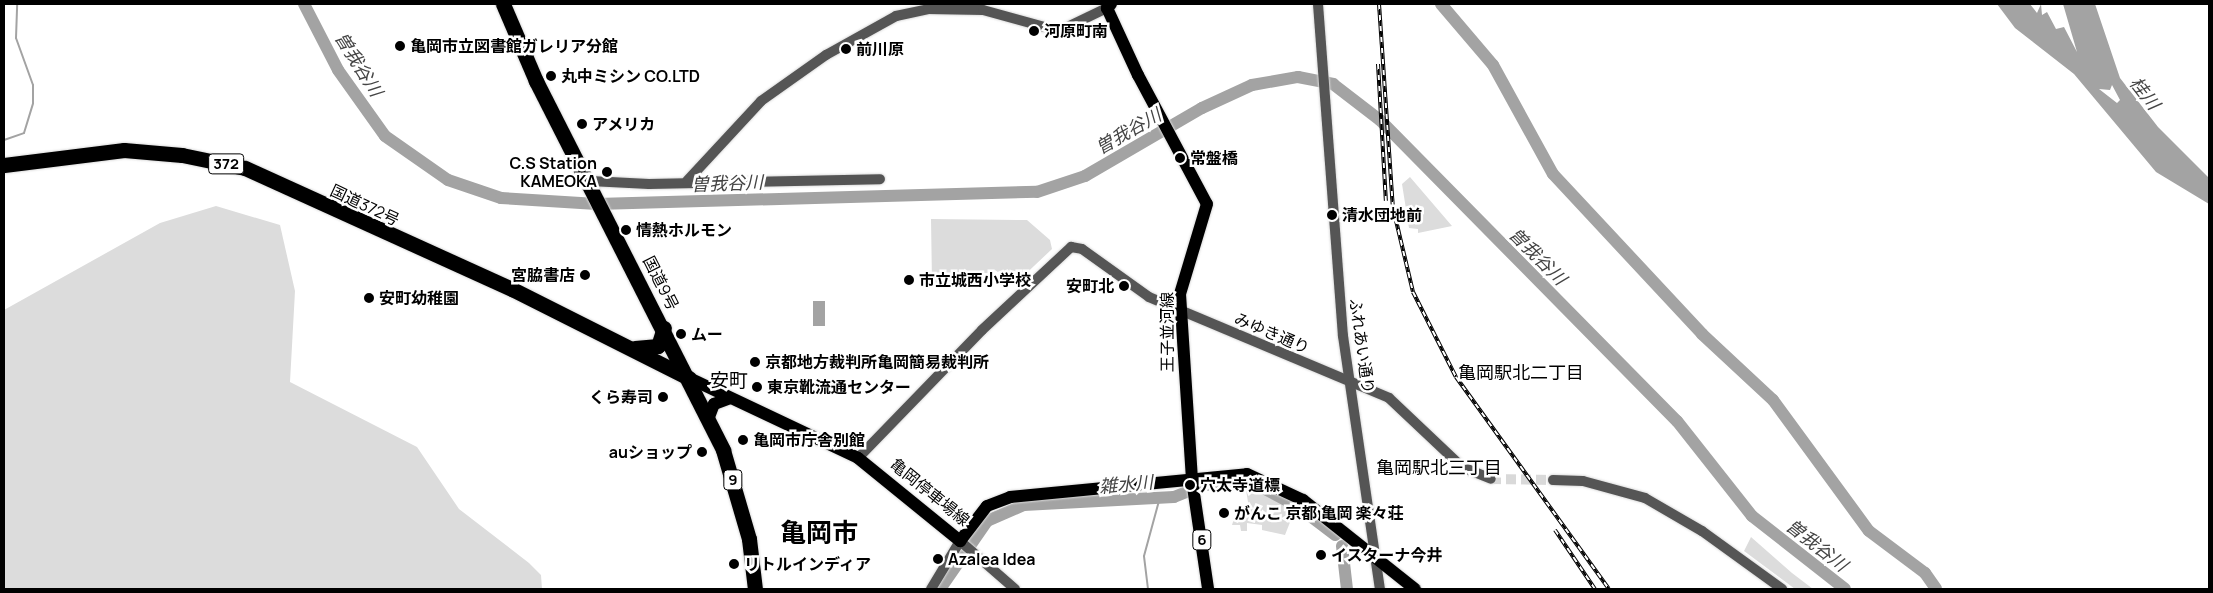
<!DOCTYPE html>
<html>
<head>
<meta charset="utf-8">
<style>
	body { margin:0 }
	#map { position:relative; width:2213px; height:593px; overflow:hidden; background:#fff; font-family:Manrope,"Noto Sans JP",sans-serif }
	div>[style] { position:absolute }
	.green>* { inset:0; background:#dcdcdc }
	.water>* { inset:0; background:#a3a3a3; transform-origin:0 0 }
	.stream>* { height:2px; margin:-1px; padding:0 1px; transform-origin:1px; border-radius:1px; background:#a3a3a3 }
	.river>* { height:12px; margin:-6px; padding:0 6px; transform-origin:6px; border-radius:6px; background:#a3a3a3 }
	.minor-tunnel>* { height:10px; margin-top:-5px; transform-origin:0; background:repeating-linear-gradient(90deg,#d9d9d9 0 10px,transparent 0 15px) }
	.roads { filter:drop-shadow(0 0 1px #dbdbdb) drop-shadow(0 0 1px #dbdbdb) }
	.minor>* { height:10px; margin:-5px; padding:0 5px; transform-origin:5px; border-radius:5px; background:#555 }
	.major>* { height:12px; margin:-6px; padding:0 6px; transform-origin:6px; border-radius:6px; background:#000 }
	.highway>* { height:15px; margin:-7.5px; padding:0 7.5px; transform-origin:7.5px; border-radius:7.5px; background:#000 }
	.rail>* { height:4px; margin-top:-2px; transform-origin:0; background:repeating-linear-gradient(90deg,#fff 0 5.5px,#000 0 11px); box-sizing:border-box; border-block:1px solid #000 }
	.dots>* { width:14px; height:14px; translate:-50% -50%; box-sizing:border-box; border:2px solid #fff; border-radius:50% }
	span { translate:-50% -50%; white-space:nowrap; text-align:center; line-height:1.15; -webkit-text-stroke:5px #fff; paint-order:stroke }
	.shield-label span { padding:1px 4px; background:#fff; border:1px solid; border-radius:4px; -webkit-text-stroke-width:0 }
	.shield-label { font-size:15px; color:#000; font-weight:700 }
	.poi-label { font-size:16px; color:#000; font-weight:700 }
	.left { translate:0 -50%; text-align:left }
	.right { translate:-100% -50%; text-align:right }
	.street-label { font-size:16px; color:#000 }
	.water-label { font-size:18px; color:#444; font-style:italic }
	.neighbourhood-label { font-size:18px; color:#000 }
	.quarter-label { font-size:19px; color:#000 }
	.town-label { font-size:26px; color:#000; font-weight:700 }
	.frame { position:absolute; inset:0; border:5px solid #000; pointer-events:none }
</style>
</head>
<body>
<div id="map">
	<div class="green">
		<i style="clip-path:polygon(1410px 177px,1452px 226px,1418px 233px,1418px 229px,1409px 228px,1402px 184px)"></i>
		<i style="clip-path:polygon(216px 206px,280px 225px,295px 291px,290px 382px,417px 447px,459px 509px,529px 563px,541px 575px,542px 589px,4px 589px,4px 310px,160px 223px)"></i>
		<i style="clip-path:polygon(931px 219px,1027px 220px,1050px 240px,1052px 249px,1015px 284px,995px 270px,955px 287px,932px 283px)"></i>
		<i style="clip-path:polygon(1245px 484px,1259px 486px,1296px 507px,1285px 535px,1262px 530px,1262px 525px,1247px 523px,1247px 531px,1241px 531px,1240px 525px,1232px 525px,1237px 509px,1249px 508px)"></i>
		<i style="clip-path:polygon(1751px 537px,1792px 573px,1813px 589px,1795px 589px,1744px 551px)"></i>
	</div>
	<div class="water">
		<i style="clip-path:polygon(evenodd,1997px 4px,2030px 4px,2037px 13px,2041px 4px,2042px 15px,2047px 12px,2056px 29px,2064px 27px,2077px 52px,2063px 4px,2095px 4px,2120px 78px,2158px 127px,2209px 178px,2209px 204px,2156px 172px,2074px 74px,2015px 28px,1997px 4px,2112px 85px,2120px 100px,2117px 103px,2099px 89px,2110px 90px,2112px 85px)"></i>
		<i style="left:813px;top:301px;width:12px;height:25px"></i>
	</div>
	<div class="stream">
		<i style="left:4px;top:140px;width:21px;rotate:-19deg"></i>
		<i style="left:24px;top:133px;width:31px;rotate:-73deg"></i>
		<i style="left:33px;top:103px;width:18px;rotate:-90deg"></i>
		<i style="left:33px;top:85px;width:50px;rotate:-109.9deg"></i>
		<i style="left:16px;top:38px;width:34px;rotate:-88deg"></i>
		<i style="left:1148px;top:589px;width:33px;rotate:-97deg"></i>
		<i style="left:1144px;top:556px;width:61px;rotate:-74.8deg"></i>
	</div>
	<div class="river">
		<i style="left:304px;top:4px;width:74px;rotate:62.7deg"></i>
		<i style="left:338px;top:70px;width:81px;rotate:54.5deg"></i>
		<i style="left:385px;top:136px;width:77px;rotate:34.9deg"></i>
		<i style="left:448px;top:180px;width:56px;rotate:18.8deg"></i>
		<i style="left:501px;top:198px;width:96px;rotate:3.6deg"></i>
		<i style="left:597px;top:204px;width:440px;rotate:-1.6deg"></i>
		<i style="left:1037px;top:192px;width:51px;rotate:-18.4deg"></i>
		<i style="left:1085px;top:176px;width:135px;rotate:-30.2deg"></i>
		<i style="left:1202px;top:108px;width:55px;rotate:-24.7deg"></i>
		<i style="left:1252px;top:85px;width:47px;rotate:-9.9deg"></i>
		<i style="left:1298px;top:77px;width:36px;rotate:11deg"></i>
		<i style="left:1333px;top:84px;width:59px;rotate:37.5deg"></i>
		<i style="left:1380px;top:120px;width:423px;rotate:45.4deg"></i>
		<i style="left:1677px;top:421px;width:121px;rotate:51.7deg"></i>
		<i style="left:1752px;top:516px;width:118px;rotate:38.1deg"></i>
		<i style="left:1441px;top:4px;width:80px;rotate:49.6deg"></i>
		<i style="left:1493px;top:65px;width:124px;rotate:61.2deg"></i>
		<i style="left:1553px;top:174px;width:219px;rotate:47deg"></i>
		<i style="left:1702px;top:334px;width:97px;rotate:42.9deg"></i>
		<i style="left:1773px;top:400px;width:162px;rotate:53.8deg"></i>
		<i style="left:1869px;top:531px;width:70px;rotate:36.9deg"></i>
		<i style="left:1925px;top:573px;width:19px;rotate:55deg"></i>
		<i style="left:1342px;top:546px;width:43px;rotate:83.4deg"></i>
		<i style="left:940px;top:589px;width:83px;rotate:-55.3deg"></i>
		<i style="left:987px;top:521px;width:40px;rotate:-23.4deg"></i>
		<i style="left:1024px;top:505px;width:150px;rotate:-3.1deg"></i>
		<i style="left:1174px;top:497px;width:32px;rotate:-22deg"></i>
		<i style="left:1204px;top:485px;width:46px;rotate:-5deg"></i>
		<i style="left:1250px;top:481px;width:53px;rotate:28deg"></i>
		<i style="left:1297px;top:506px;width:48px;rotate:37.3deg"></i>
	</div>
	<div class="minor-tunnel">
		<i style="left:1491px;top:479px;width:62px;rotate:0.9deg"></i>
	</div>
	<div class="roads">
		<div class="minor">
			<i style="left:1318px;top:4px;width:333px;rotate:85.7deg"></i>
			<i style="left:1343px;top:336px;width:256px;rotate:81.7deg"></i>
			<i style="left:590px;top:181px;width:59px;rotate:2.9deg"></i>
			<i style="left:649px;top:184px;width:231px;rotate:-1.2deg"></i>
			<i style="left:687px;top:181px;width:109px;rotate:-47.2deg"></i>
			<i style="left:761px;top:101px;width:80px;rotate:-35.3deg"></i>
			<i style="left:826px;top:55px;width:80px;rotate:-29.1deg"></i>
			<i style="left:896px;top:16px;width:33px;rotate:-12deg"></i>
			<i style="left:928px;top:9px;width:55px;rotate:1deg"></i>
			<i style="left:983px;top:10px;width:79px;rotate:15.4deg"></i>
			<i style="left:1059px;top:31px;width:53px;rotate:-25.6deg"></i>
			<i style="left:858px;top:458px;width:178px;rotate:-45.9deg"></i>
			<i style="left:982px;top:330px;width:122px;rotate:-43deg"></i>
			<i style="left:1071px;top:247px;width:11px;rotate:10deg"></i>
			<i style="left:1082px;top:249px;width:82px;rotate:35.6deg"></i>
			<i style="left:1149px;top:297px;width:260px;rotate:22.8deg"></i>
			<i style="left:1389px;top:398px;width:100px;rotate:43.4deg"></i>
			<i style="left:1462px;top:467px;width:31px;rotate:22deg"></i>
			<i style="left:1553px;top:480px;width:30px;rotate:2deg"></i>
			<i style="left:1583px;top:481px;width:64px;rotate:15.3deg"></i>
			<i style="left:1645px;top:498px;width:66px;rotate:30.1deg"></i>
			<i style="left:1702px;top:531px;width:99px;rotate:35.9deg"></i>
			<i style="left:931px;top:589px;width:56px;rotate:-58.9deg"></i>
			<i style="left:960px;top:541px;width:73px;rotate:41.1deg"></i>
		</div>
		<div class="major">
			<i style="left:1111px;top:4px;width:6px;rotate:135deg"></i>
			<i style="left:1107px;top:8px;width:74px;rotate:65.2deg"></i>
			<i style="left:1138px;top:75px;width:146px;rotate:61.9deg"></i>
			<i style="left:1207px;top:204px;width:94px;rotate:106.7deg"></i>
			<i style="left:1180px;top:294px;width:186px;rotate:86.3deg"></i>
			<i style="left:1192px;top:480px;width:110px;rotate:81.6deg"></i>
			<i style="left:689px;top:378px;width:187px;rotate:25.3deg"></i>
			<i style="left:858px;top:458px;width:132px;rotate:39.1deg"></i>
			<i style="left:960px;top:541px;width:44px;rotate:-52.4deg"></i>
			<i style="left:987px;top:506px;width:25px;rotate:-21deg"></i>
			<i style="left:1010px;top:497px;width:238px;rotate:-5.5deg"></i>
			<i style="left:1247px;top:474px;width:62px;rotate:24.9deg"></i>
			<i style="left:1303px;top:500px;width:143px;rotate:38.5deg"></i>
			<i style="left:709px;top:417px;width:14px;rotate:-69deg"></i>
			<i style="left:714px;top:404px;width:15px;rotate:-20deg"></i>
		</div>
		<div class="highway">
			<i style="left:503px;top:4px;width:84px;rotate:66.8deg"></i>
			<i style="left:536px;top:81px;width:414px;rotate:63.1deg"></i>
			<i style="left:723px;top:450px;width:93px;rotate:73.7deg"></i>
			<i style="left:749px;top:539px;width:50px;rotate:83.2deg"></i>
			<i style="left:4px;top:165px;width:121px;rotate:-7.1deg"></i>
			<i style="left:124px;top:150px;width:58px;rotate:4.9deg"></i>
			<i style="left:182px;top:155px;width:64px;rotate:11.7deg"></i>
			<i style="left:245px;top:168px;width:293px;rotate:24.4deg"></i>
			<i style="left:512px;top:289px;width:198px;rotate:26.7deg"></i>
			<i style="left:635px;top:348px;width:23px;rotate:-5deg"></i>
			<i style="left:658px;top:346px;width:19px;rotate:-72deg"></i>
		</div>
	</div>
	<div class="rail">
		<i style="left:1379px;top:4px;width:204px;rotate:86.1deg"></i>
		<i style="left:1393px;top:208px;width:86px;rotate:76.6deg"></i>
		<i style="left:1413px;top:292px;width:95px;rotate:63.2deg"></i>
		<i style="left:1456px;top:377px;width:261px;rotate:54.2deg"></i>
		<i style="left:1378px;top:64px;width:137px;rotate:86.7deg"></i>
		<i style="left:1555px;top:530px;width:71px;rotate:55.9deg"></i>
	</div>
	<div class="dots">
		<i style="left:1034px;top:31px;background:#000"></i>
		<i style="left:400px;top:46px;background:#000"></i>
		<i style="left:846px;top:49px;background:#000"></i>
		<i style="left:551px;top:76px;background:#000"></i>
		<i style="left:582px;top:124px;background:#000"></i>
		<i style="left:1180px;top:158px;background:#000"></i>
		<i style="left:607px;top:172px;background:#000"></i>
		<i style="left:1332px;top:215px;background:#000"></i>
		<i style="left:626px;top:230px;background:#000"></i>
		<i style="left:585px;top:275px;background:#000"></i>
		<i style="left:909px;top:280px;background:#000"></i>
		<i style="left:1124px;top:286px;background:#000"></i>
		<i style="left:369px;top:298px;background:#000"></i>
		<i style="left:681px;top:334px;background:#000"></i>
		<i style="left:755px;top:362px;background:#000"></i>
		<i style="left:757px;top:387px;background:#000"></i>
		<i style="left:663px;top:397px;background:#000"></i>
		<i style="left:743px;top:440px;background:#000"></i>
		<i style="left:702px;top:452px;background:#000"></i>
		<i style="left:1190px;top:485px;background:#000"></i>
		<i style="left:1224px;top:513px;background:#000"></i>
		<i style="left:1321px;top:555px;background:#000"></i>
		<i style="left:938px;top:559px;background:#000"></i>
		<i style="left:734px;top:564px;background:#000"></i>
	</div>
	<div class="shield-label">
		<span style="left:226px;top:164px">372</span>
		<span style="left:733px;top:480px">9</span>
		<span style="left:1202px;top:540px">6</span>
	</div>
	<div class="poi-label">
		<span class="left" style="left:1044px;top:31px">河原町南</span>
		<span class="left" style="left:410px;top:46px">亀岡市立図書館ガレリア分館</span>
		<span class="left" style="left:856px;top:49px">前川原</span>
		<span class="left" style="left:561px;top:76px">丸中ミシン CO.LTD</span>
		<span class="left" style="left:592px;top:124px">アメリカ</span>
		<span class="left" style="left:1190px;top:158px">常盤橋</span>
		<span class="right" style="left:597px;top:172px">C.S Station<br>KAMEOKA</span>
		<span class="left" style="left:1342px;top:215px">清水団地前</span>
		<span class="left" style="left:636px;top:230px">情熱ホルモン</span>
		<span class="right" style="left:575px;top:275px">宮脇書店</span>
		<span class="left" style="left:919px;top:280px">市立城西小学校</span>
		<span class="right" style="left:1114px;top:286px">安町北</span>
		<span class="left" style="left:379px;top:298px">安町幼稚園</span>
		<span class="left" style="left:691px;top:334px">ムー</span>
		<span class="left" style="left:765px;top:362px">京都地方裁判所亀岡簡易裁判所</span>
		<span class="left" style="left:767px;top:387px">東京靴流通センター</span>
		<span class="right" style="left:653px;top:397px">くら寿司</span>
		<span class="left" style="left:753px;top:440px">亀岡市庁舎別館</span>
		<span class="right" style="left:692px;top:452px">auショップ</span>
		<span class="left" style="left:1200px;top:485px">穴太寺道標</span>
		<span class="left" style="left:1234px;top:513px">がんこ 京都 亀岡 楽々荘</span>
		<span class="left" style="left:1331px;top:555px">イスターナ今井</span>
		<span class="left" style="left:948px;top:559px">Azalea Idea</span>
		<span class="left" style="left:744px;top:564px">リトルインディア</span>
	</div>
	<div class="street-label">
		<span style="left:365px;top:205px;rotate:25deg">国道372号</span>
		<span style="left:661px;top:283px;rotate:63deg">国道9号</span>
		<span style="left:1167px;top:332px;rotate:-90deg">王子並河線</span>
		<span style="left:1272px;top:333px;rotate:23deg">みゆき通り</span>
		<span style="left:1362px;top:346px;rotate:82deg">ふれあい通り</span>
		<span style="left:930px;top:492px;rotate:39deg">亀岡停車場線</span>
	</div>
	<div class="water-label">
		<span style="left:359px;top:64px;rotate:58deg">曽我谷川</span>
		<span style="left:2145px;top:93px;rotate:52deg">桂川</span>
		<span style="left:1128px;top:131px;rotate:-30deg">曽我谷川</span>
		<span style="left:727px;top:183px;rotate:-2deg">曽我谷川</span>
		<span style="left:1538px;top:256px;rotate:45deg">曽我谷川</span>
		<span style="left:1126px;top:484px;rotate:-5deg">雑水川</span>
		<span style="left:1817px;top:545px;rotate:38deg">曽我谷川</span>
	</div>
	<div class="neighbourhood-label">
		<span style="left:1521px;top:372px">亀岡駅北二丁目</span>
		<span style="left:1439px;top:467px">亀岡駅北三丁目</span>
	</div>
	<div class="quarter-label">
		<span style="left:729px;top:381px">安町</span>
	</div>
	<div class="town-label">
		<span style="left:819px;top:533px">亀岡市</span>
	</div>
	<div class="frame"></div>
</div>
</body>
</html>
